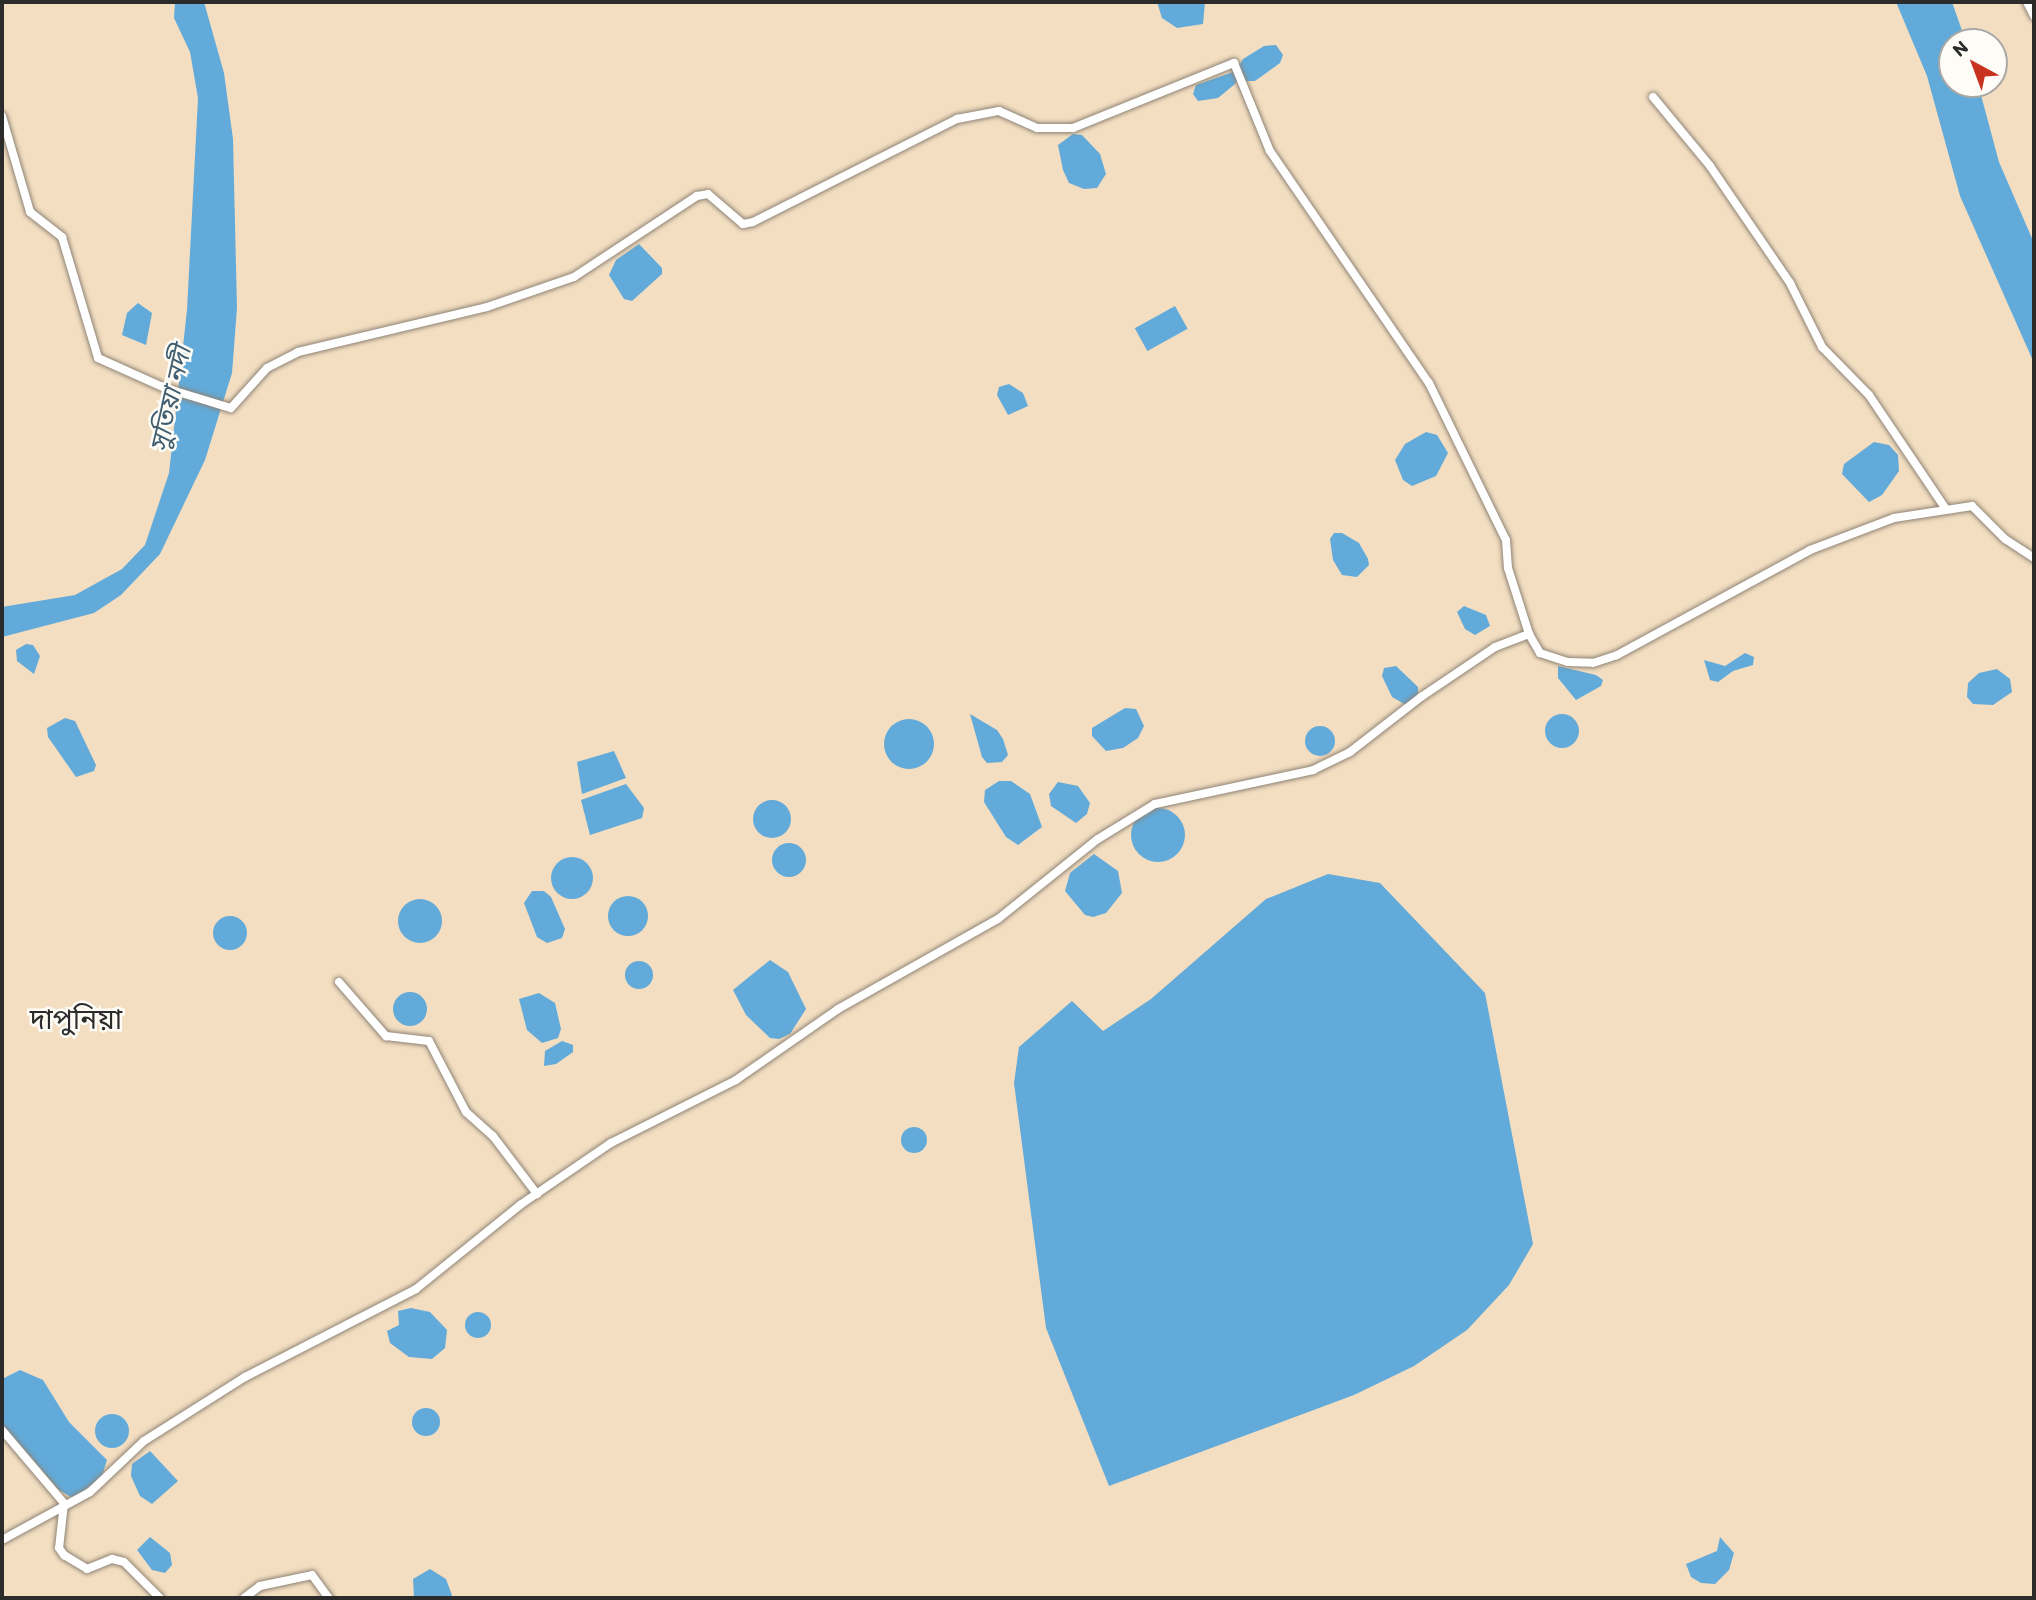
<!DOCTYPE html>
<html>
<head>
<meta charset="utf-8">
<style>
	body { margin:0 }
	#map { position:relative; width:2036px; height:1600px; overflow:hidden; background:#f3dec1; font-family:Itim,"Noto Sans Bengali",sans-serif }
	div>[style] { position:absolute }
	.water>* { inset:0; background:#62aad9; transform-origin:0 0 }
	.round { border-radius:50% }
	.roads { filter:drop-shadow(0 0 2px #8f8476) drop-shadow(0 0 2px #8f8476) }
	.street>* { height:8px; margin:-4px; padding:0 4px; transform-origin:4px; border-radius:4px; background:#fff }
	span { translate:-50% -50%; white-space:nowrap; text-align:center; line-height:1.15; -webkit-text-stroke:5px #fdfcf7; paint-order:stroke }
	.water-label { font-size:26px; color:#415e71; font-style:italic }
	.quarter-label { font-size:28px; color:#2b2b2b }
	.frame { position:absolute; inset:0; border:4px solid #2b2b2b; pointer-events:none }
	.north { position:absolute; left:1938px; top:28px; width:70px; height:70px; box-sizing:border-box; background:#fdfcf7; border:2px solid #a9a8a5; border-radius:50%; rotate:319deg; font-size:19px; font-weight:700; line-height:28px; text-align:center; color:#2b2b2b }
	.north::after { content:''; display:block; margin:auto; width:24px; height:32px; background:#c8321e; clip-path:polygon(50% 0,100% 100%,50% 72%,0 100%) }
</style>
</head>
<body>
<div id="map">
	<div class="water">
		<i style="clip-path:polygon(175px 2px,204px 2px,224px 73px,233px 139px,237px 308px,232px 373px,205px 460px,160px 554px,121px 595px,94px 613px,2px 637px,2px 607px,75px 595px,122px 569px,145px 545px,169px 473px,187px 310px,198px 98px,190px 52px,174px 18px)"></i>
		<i style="clip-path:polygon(1157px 2px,1205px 2px,1203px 24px,1177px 28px,1162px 18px)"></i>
		<i style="clip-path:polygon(1896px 2px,1952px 2px,1966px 42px,1952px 42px,1952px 84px,1978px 84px,1999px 162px,2034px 243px,2034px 363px,1960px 196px,1927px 76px)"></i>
		<i style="clip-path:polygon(1276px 45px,1283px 55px,1280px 63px,1255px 81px,1244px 81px,1239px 66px,1243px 59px,1264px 46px)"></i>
		<i style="clip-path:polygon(1233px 72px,1238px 79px,1235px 84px,1218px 98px,1198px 101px,1193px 94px,1196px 85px)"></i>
		<i style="clip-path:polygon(1073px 134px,1082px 135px,1100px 154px,1106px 174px,1097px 188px,1084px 189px,1069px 183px,1063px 170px,1058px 145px)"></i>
		<i style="clip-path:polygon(639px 244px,662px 268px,662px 274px,632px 301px,624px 299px,609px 275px,616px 260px)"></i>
		<i style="clip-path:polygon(138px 303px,152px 313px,146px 345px,122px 335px,127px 313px)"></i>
		<i style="left:1175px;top:306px;width:26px;height:46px;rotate:61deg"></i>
		<i style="clip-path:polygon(1009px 384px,1023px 393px,1028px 406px,1008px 415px,997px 395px,999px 387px)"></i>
		<i style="clip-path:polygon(1426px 432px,1437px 435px,1448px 453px,1436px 476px,1412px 486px,1403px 480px,1395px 460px,1405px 444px)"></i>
		<i style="clip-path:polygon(1874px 442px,1889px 445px,1898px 455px,1899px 471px,1882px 495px,1869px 502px,1842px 474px,1844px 464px)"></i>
		<i style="clip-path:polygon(1342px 533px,1359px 543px,1368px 559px,1369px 565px,1357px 577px,1342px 575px,1333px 560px,1330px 539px,1334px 533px)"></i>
		<i style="clip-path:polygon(1464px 606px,1486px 615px,1490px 626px,1475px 635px,1465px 629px,1457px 612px)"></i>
		<i style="clip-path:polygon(26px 644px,33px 645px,40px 656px,34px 674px,17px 661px,16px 650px)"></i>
		<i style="clip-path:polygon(1745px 653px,1754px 657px,1753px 665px,1733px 671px,1718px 682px,1710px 680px,1704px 660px,1725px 666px)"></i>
		<i style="clip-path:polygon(1396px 666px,1418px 687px,1418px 694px,1406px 705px,1392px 697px,1382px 676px,1384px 668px)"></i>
		<i style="clip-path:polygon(1558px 666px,1596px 675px,1603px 680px,1601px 686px,1576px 700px,1558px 678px)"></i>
		<i style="clip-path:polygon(1997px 669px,2010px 679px,2012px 692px,1993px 705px,1973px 704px,1967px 697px,1968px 683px,1979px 673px)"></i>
		<i style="clip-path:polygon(1125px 708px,1136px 709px,1144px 726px,1138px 738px,1123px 748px,1106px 751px,1092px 736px,1092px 728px)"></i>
		<i class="round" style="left:1545px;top:714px;width:34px;height:34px"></i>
		<i style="clip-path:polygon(970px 714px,997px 730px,1003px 739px,1008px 755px,1002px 762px,987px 763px,982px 757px)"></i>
		<i style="clip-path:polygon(65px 718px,75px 721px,96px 765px,94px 771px,76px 777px,48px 737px,47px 728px)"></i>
		<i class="round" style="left:884px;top:719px;width:50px;height:50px"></i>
		<i class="round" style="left:1305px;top:726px;width:30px;height:30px"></i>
		<i style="clip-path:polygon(614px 751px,626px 778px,582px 794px,577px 762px)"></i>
		<i style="clip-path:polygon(999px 781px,1011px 781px,1030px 794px,1042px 827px,1018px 845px,1006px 837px,984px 802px,985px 790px)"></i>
		<i style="clip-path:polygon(1058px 782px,1078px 786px,1090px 803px,1087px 814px,1076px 823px,1051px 806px,1049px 794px)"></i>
		<i style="clip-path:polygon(626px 784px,644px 808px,642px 818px,590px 835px,581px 800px)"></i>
		<i class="round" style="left:753px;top:800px;width:38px;height:38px"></i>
		<i class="round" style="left:1131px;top:808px;width:54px;height:54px"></i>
		<i class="round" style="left:772px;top:843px;width:34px;height:34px"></i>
		<i style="clip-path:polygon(1094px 854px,1118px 871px,1122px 893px,1106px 913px,1093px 917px,1085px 915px,1065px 891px,1070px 873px)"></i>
		<i class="round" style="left:551px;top:857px;width:42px;height:42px"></i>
		<i style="clip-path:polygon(1328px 874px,1380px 883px,1485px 993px,1533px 1244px,1509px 1285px,1467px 1330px,1414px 1366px,1354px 1395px,1109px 1486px,1046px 1328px,1014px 1083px,1019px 1047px,1072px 1001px,1103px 1031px,1151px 999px,1266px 899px)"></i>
		<i style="clip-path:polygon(532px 891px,544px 891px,551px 897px,565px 929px,562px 938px,547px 943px,537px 937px,524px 903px)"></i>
		<i class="round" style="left:608px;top:896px;width:40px;height:40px"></i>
		<i class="round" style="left:398px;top:899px;width:44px;height:44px"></i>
		<i class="round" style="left:213px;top:916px;width:34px;height:34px"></i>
		<i style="clip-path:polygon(770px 960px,788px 972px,806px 1009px,790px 1034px,779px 1039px,770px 1038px,746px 1015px,733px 990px)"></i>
		<i class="round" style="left:625px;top:961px;width:28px;height:28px"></i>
		<i class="round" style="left:393px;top:992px;width:34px;height:34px"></i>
		<i style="clip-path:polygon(539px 993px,555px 1003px,561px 1029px,558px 1038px,542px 1043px,527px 1030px,519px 999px)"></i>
		<i style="clip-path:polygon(562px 1041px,573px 1045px,573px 1052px,556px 1064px,544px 1066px,545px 1051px)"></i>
		<i class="round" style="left:901px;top:1127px;width:26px;height:26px"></i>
		<i style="clip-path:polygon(411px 1308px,430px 1312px,447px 1330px,445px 1348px,432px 1359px,409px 1357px,390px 1343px,387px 1331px,399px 1325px,398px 1311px)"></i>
		<i class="round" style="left:465px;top:1312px;width:26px;height:26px"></i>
		<i style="clip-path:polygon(20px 1370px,43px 1380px,69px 1422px,107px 1460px,102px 1476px,79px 1495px,71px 1497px,59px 1490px,2px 1424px,2px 1379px)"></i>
		<i class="round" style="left:412px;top:1408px;width:28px;height:28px"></i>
		<i class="round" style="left:95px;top:1414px;width:34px;height:34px"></i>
		<i style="clip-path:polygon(150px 1451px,178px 1481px,152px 1504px,140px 1496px,131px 1476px,132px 1464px)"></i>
		<i style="clip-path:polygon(150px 1537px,170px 1553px,172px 1565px,165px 1573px,152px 1570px,137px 1550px)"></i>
		<i style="clip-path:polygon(1720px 1537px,1734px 1553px,1729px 1570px,1715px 1584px,1701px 1583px,1691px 1577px,1686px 1564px,1717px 1551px)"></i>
		<i style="clip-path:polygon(430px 1569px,446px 1579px,453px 1598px,414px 1598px,413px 1579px)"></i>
	</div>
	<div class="roads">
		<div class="street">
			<i style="left:2027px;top:2px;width:16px;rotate:63deg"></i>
			<i style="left:1653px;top:97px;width:89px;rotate:50.4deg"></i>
			<i style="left:1710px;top:166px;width:142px;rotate:55.6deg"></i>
			<i style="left:1790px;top:283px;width:72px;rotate:63.4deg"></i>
			<i style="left:1822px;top:347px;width:67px;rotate:45.6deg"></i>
			<i style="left:1869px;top:395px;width:138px;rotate:56deg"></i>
			<i style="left:2px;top:116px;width:100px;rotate:73.7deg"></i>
			<i style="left:30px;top:212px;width:41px;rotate:38deg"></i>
			<i style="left:62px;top:237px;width:126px;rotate:73.4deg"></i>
			<i style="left:98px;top:358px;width:73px;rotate:24.1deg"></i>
			<i style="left:165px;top:388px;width:69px;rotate:16.9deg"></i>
			<i style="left:231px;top:408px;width:54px;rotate:-48deg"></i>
			<i style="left:267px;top:368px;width:35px;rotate:-27deg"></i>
			<i style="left:298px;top:352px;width:194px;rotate:-13.4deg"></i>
			<i style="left:487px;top:307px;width:92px;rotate:-19deg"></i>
			<i style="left:574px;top:277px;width:147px;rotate:-33.4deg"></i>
			<i style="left:697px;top:196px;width:11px;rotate:-10deg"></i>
			<i style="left:708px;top:194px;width:46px;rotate:40.6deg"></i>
			<i style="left:743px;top:224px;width:10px;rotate:-11deg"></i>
			<i style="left:753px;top:222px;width:229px;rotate:-26.8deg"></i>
			<i style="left:957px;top:119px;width:43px;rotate:-10.8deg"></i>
			<i style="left:999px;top:111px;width:42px;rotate:24.1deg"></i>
			<i style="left:1037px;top:128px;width:36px"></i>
			<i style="left:1073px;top:128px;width:174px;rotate:-22deg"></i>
			<i style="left:1234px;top:63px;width:95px;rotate:67.8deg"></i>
			<i style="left:1270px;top:151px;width:281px;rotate:55.6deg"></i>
			<i style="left:1429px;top:383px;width:175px;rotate:63.9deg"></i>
			<i style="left:1506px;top:540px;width:28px;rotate:86deg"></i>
			<i style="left:1508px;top:568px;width:69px;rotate:72.3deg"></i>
			<i style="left:339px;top:982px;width:72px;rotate:49deg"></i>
			<i style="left:386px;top:1036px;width:43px;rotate:6.6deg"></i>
			<i style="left:429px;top:1041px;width:80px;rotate:62.5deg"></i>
			<i style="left:466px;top:1112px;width:36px;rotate:42deg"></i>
			<i style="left:493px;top:1136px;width:73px;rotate:52.8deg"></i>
			<i style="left:2px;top:1430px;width:96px;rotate:49.7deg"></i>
			<i style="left:64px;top:1503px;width:45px;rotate:96.3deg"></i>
			<i style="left:59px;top:1548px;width:9px;rotate:54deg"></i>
			<i style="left:64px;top:1555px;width:27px;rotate:31deg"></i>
			<i style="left:87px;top:1569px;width:27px;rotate:-22deg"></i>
			<i style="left:112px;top:1559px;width:12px;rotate:14deg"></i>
			<i style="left:124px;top:1562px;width:51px;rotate:45deg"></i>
			<i style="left:2px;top:1540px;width:100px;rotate:-28.6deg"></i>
			<i style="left:90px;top:1492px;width:74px;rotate:-43.4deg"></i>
			<i style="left:144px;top:1441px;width:120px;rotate:-32.4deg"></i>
			<i style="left:245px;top:1377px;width:192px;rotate:-27.2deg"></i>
			<i style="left:416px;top:1289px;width:134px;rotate:-38.9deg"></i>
			<i style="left:520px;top:1205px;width:110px;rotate:-34.3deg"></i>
			<i style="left:611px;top:1143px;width:140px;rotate:-26.7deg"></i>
			<i style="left:736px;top:1080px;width:124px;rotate:-34.8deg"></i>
			<i style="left:838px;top:1009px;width:184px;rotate:-29.4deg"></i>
			<i style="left:998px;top:919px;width:128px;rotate:-38.7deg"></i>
			<i style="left:1098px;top:839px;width:67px;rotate:-31.6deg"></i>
			<i style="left:1155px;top:804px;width:162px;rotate:-12.1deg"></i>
			<i style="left:1313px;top:770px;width:41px;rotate:-25.9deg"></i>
			<i style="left:1350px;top:752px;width:90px;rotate:-37.8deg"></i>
			<i style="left:1421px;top:697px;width:89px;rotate:-34deg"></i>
			<i style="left:1495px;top:647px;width:28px;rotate:-21deg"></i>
			<i style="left:1521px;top:637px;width:9px;rotate:-21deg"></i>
			<i style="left:1529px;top:634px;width:22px;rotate:60deg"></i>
			<i style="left:1540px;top:653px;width:29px;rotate:18deg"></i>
			<i style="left:1568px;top:662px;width:25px;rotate:2deg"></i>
			<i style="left:1593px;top:663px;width:25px;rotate:-18deg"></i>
			<i style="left:1617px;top:655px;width:220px;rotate:-28.5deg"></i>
			<i style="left:1810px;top:550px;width:90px;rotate:-20.9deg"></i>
			<i style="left:1894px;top:518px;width:79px;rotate:-8.7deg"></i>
			<i style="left:1972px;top:506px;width:47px;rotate:45deg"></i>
			<i style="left:2005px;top:539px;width:35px;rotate:33deg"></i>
			<i style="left:244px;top:1598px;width:20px;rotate:-37deg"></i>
			<i style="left:260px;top:1586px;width:53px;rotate:-11.9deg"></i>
			<i style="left:312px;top:1575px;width:29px;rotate:54deg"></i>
		</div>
	</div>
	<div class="water-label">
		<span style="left:171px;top:399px;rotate:-77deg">সুতিয়া নদী</span>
	</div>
	<div class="quarter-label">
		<span style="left:76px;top:1019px">দাপুনিয়া</span>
	</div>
	<div class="frame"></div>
	<div class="north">N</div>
</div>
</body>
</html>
